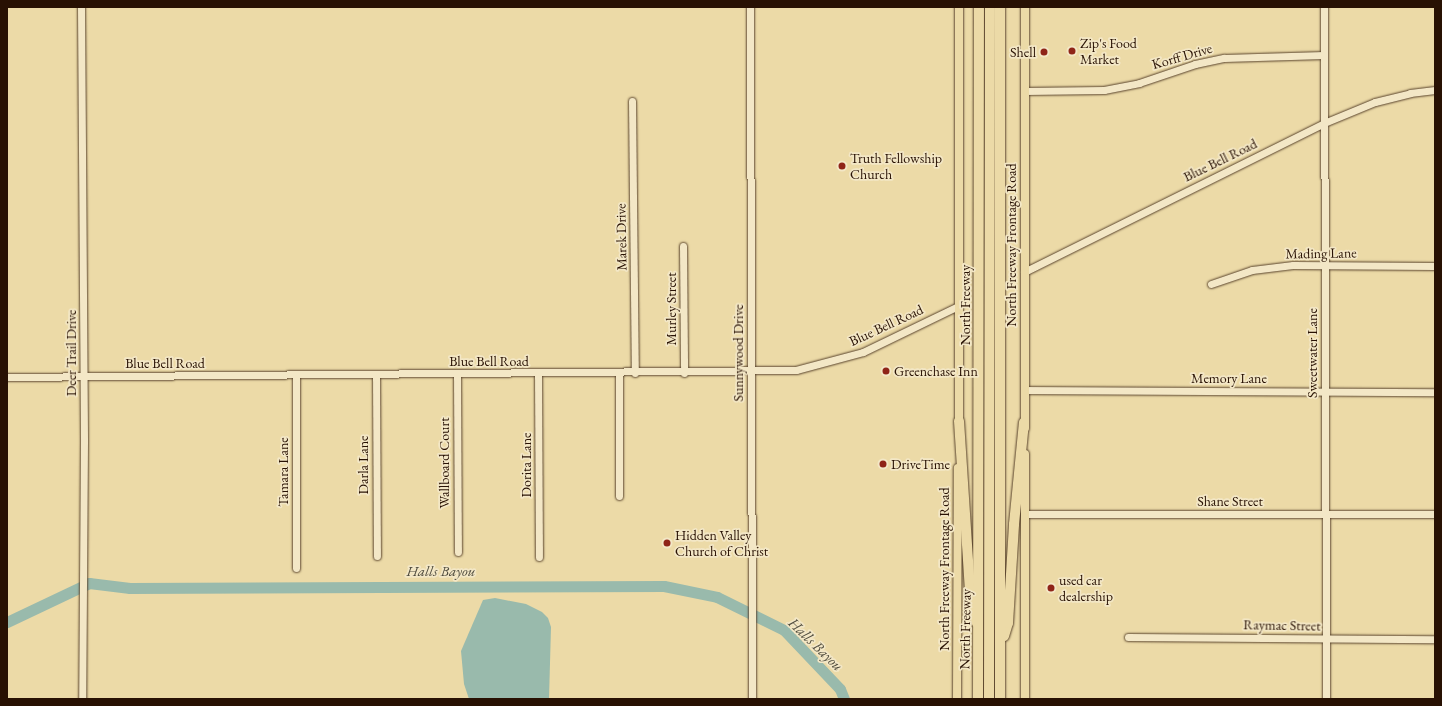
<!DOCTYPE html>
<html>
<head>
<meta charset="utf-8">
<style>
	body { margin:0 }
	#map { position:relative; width:1442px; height:706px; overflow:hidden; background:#ecdaa7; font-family:"EB Garamond",serif }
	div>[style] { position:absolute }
	.water>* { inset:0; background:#99baac }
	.river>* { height:11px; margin:-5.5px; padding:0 5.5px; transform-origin:5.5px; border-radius:5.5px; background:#99baac }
	.roads { filter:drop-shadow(0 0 1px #59432c) drop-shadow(0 0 1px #59432c) }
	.minor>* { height:7px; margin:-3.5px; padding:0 3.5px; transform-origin:3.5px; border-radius:3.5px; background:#f3e7c6 }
	.major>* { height:8px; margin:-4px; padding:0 4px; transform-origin:4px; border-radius:4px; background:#ecdaa7 }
	.highway>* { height:10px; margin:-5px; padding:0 5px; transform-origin:5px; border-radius:5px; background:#ecdaa7 }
	.dots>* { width:11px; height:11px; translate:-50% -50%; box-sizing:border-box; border:2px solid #f3e7c6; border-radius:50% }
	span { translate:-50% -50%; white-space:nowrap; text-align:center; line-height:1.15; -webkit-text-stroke:3.5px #f3e7c6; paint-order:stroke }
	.poi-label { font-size:14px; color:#281103 }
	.left { translate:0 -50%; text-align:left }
	.right { translate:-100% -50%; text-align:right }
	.street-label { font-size:14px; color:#281103 }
	.water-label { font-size:15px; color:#504c3e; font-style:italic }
	.frame { position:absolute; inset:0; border:8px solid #281103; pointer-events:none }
</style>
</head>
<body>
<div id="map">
	<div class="water">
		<i style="clip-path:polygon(495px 598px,526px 604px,542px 612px,548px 618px,551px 627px,549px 699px,469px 699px,464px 684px,461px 651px,483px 600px)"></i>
	</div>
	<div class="river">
		<i style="left:7px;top:622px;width:91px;rotate:-25.4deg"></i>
		<i style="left:89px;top:583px;width:41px;rotate:7deg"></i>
		<i style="left:130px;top:588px;width:534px;rotate:-0.21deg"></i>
		<i style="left:664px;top:586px;width:54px;rotate:11.7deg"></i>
		<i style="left:717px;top:597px;width:75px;rotate:26.2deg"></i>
		<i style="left:784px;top:630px;width:81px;rotate:46.5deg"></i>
		<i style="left:840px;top:689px;width:11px;rotate:68deg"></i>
	</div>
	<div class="roads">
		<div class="minor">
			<i style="left:81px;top:7px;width:435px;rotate:89.6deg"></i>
			<i style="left:84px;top:442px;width:257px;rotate:90.4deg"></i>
			<i style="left:750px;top:7px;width:692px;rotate:89.83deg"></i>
			<i style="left:1324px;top:7px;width:692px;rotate:89.83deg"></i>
			<i style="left:1025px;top:91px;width:79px;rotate:-0.7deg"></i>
			<i style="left:1104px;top:90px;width:36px;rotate:-11deg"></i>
			<i style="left:1139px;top:83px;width:59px;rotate:-18.7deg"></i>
			<i style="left:1195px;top:64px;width:30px;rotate:-12deg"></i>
			<i style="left:1224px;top:58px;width:100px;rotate:-1.7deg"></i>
			<i style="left:632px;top:101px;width:272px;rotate:89.4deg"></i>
			<i style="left:683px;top:246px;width:127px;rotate:89.5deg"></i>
			<i style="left:1024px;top:272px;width:335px;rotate:-26.4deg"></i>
			<i style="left:1324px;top:123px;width:55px;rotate:-22.4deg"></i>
			<i style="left:1375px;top:102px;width:36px;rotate:-14deg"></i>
			<i style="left:1410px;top:93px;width:25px;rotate:-7deg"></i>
			<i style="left:1211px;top:284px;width:43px;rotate:-18.9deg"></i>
			<i style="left:1252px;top:270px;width:41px;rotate:-7deg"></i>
			<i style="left:1293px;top:265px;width:142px;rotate:0.4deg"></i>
			<i style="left:538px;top:373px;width:184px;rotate:89.7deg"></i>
			<i style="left:457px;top:374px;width:178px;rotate:89.7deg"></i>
			<i style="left:376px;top:375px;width:181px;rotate:89.7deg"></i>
			<i style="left:7px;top:377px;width:789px;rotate:-0.51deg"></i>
			<i style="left:796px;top:370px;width:69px;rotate:-15deg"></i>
			<i style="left:863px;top:352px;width:106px;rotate:-25.8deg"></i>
			<i style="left:1024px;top:390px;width:411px;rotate:0.3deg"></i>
			<i style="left:619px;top:496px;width:123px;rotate:-90deg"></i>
			<i style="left:1026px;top:514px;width:409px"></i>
			<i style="left:296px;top:568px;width:193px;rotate:-90deg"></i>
			<i style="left:1128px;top:637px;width:307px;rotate:0.4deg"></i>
		</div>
		<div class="major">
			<i style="left:959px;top:426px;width:419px;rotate:-90deg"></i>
			<i style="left:1025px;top:428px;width:421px;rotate:-90deg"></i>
			<i style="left:1025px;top:454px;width:245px;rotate:90deg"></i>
			<i style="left:957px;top:699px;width:231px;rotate:-89.8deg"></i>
		</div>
		<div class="highway">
			<i style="left:959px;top:421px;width:184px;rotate:86.3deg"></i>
			<i style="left:971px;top:605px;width:19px;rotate:72deg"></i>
			<i style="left:1004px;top:636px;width:14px;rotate:-73deg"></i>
			<i style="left:1008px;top:623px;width:99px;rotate:-86.5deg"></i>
			<i style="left:1014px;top:524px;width:102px;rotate:-84.4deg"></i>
			<i style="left:978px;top:699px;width:692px;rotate:-89.92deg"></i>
			<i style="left:989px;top:699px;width:692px;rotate:-89.92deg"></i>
			<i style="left:1000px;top:699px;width:692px;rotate:-90deg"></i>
		</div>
	</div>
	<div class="dots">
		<i style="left:1072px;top:51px;background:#8f2418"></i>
		<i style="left:1044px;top:52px;background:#8f2418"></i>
		<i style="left:842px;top:166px;background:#8f2418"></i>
		<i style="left:886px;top:371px;background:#8f2418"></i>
		<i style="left:883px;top:464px;background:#8f2418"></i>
		<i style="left:667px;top:543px;background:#8f2418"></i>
		<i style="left:1051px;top:588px;background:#8f2418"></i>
	</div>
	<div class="poi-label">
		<span class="left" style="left:1080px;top:51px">Zip's Food<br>Market</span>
		<span class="right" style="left:1036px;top:52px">Shell</span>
		<span class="left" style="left:850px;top:166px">Truth Fellowship<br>Church</span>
		<span class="left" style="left:894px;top:371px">Greenchase Inn</span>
		<span class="left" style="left:891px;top:464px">DriveTime</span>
		<span class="left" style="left:675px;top:543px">Hidden Valley<br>Church of Christ</span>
		<span class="left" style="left:1059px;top:588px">used car<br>dealership</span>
	</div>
	<div class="street-label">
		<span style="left:1182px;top:56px;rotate:-16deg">Korff Drive</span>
		<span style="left:1220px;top:160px;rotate:-26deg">Blue Bell Road</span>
		<span style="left:621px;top:237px;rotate:-91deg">Marek Drive</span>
		<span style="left:1011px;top:245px;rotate:-90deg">North Freeway Frontage Road</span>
		<span style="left:1321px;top:253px;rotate:-1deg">Mading Lane</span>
		<span style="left:965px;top:305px;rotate:-90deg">North Freeway</span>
		<span style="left:671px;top:309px;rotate:-90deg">Murley Street</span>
		<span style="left:886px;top:325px;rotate:-25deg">Blue Bell Road</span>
		<span style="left:71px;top:353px;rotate:-90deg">Deer Trail Drive</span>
		<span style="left:738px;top:353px;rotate:-90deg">Sunnywood Drive</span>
		<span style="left:1312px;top:353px;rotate:-90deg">Sweetwater Lane</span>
		<span style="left:489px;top:361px">Blue Bell Road</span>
		<span style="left:165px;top:363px">Blue Bell Road</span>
		<span style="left:1229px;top:378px">Memory Lane</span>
		<span style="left:444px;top:463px;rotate:-90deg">Wallboard Court</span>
		<span style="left:363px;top:465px;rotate:-90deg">Darla Lane</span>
		<span style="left:526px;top:465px;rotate:-90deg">Dorita Lane</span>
		<span style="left:283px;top:472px;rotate:-90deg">Tamara Lane</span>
		<span style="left:1230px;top:501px">Shane Street</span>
		<span style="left:944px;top:569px;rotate:-90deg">North Freeway Frontage Road</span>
		<span style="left:1282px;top:625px;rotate:1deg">Raymac Street</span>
		<span style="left:965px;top:629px;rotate:-89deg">North Freeway</span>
	</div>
	<div class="water-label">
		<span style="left:441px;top:571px">Halls Bayou</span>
		<span style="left:816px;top:644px;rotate:44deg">Halls Bayou</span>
	</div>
	<div class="frame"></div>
</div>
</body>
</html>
